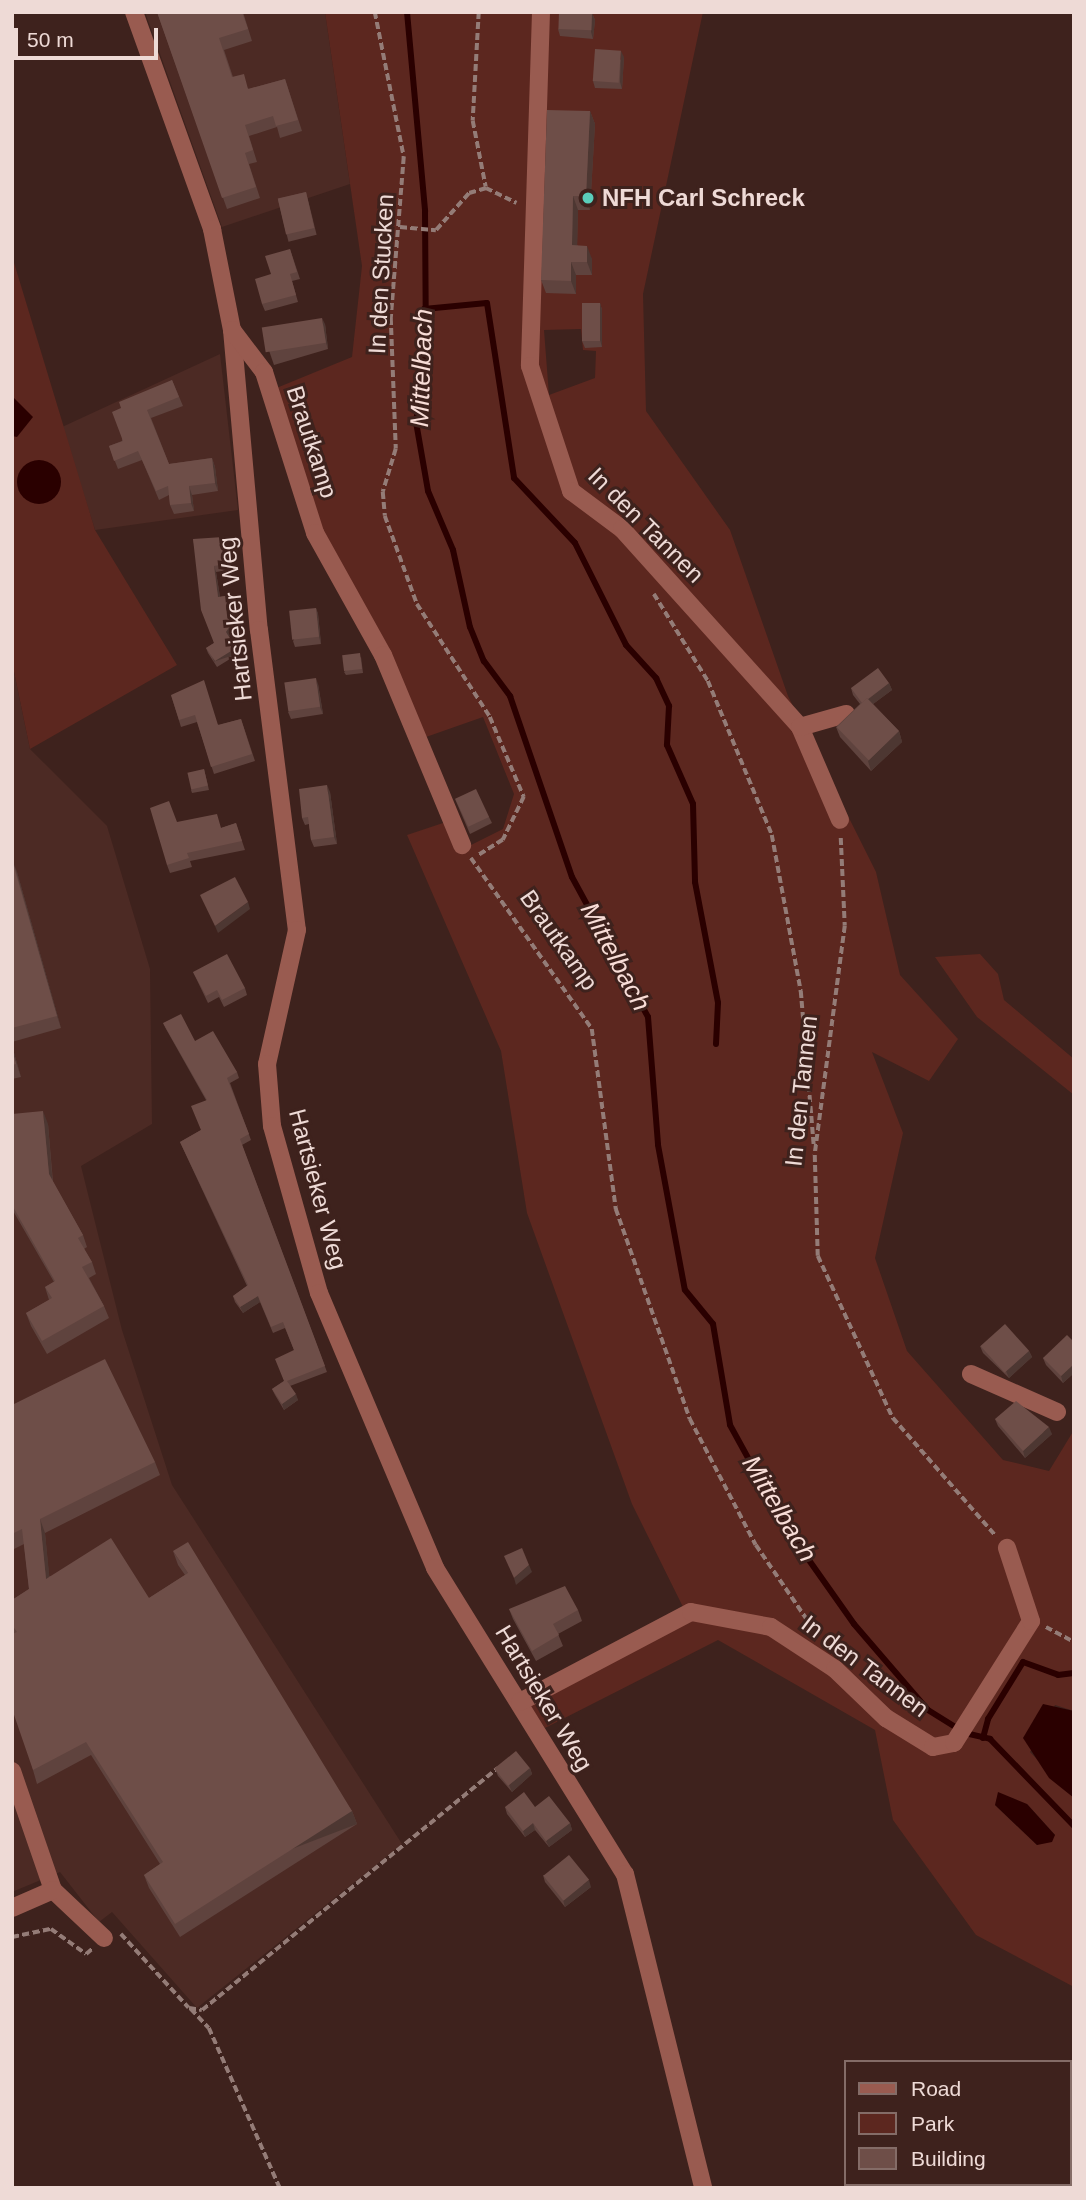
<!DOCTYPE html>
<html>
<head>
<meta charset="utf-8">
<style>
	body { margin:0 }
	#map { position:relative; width:1086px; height:2200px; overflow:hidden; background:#3e221d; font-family:Helvetica,sans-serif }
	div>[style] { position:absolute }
	.built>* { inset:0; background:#4c2a24 }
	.green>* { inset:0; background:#5c271f }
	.water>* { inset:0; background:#2a0000 }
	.round { border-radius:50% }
	.stream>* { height:6px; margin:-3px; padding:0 3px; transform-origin:3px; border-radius:3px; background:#2a0000 }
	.path>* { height:3.5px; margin-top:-1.75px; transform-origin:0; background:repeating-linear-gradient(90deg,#947c77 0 7px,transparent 0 10.5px) }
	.minor>* { height:18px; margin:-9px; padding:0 9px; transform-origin:9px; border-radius:9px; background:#995b50 }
	.wall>* { inset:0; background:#5f433e; transform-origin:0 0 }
	.shaded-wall>* { inset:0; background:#4d3732; transform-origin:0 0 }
	.building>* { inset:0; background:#6e4e48; transform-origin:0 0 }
	.dots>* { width:19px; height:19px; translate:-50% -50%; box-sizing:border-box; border:4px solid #3e221d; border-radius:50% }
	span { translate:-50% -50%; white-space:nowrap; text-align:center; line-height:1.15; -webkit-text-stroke:6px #3e221d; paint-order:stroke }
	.poi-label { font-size:24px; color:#eedad6; font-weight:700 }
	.left { translate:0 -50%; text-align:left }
	.street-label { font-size:24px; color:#eedad6 }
	.water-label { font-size:26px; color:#f8ddd7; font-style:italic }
	.frame { position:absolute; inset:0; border:14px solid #eedad6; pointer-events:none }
	.legend { position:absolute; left:844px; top:2060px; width:228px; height:126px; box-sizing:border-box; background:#3e221d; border:2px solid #846c67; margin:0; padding:9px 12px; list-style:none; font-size:21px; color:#eedad6 }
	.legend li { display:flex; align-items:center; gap:14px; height:35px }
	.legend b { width:35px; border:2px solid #846c67 }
	.scale { position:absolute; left:14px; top:28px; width:144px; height:32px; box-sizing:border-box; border:4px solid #eedad6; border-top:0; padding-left:9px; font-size:21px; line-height:24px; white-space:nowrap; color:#eedad6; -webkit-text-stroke:5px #3e221d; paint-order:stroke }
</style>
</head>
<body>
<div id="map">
	<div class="built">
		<i style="clip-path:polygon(145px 12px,325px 12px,350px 184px,222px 227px)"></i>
		<i style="clip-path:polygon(220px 354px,238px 510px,95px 530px,62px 427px)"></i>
		<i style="clip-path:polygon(12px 662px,30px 749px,107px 826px,150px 969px,152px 1124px,81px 1166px,122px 1330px,172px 1485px,402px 1844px,197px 2008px,112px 1912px,99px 1922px,60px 1872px,12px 1892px)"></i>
	</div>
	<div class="green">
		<i style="clip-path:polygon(evenodd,325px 12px,703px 12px,643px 294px,646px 411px,730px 530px,788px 696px,876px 872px,900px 975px,958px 1039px,929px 1081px,872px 1052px,903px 1133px,875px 1258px,907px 1351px,1003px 1460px,1049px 1471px,1074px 1430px,1074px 1711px,1055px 1705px,1030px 1752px,1074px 1798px,1074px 1987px,976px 1935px,893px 1820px,875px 1730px,718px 1640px,545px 1728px,528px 1702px,684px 1609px,632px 1504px,527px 1213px,501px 1051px,407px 835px,446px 822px,459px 851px,503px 829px,514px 794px,483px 717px,426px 737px,320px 528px,274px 389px,352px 357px,362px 266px,325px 12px,581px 329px,583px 350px,596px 351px,595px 378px,549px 395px,544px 330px,581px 329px,325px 12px,1027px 1804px,1055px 1835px,1037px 1845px,995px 1805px,1027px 1804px)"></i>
		<i style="clip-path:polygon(12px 256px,95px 530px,177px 665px,30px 749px,12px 662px)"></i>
		<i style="clip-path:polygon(980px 954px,998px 974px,1004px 1000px,1074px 1059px,1074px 1095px,977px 1017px,935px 957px)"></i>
	</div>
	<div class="water">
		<i style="clip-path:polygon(12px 396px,33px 417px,17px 437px,12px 436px)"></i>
		<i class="round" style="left:17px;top:460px;width:44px;height:44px"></i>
		<i style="clip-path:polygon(1043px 1704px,1074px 1711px,1074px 1798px,1049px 1778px,1023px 1738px)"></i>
		<i style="clip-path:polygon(998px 1792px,1027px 1804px,1055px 1835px,1052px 1842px,1037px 1845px,995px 1805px)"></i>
	</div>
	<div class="stream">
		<i style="left:407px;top:12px;width:200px;rotate:84.8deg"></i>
		<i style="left:425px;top:211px;width:142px;rotate:89.6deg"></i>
		<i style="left:426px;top:353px;width:70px;rotate:98.2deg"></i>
		<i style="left:416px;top:422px;width:70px;rotate:80.1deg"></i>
		<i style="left:428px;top:491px;width:64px;rotate:67deg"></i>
		<i style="left:453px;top:550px;width:79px;rotate:77.6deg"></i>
		<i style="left:470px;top:627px;width:37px;rotate:68deg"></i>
		<i style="left:484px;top:661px;width:44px;rotate:53.4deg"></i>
		<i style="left:510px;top:696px;width:191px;rotate:71.1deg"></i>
		<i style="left:572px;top:877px;width:159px;rotate:61.5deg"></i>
		<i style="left:648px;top:1017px;width:128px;rotate:85.5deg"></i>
		<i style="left:658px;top:1145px;width:147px;rotate:79.5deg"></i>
		<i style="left:685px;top:1290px;width:44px;rotate:50.5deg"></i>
		<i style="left:713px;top:1324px;width:102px;rotate:80.4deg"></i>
		<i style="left:730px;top:1425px;width:119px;rotate:61.3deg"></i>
		<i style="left:787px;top:1529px;width:116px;rotate:54.8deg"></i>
		<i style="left:854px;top:1624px;width:113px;rotate:49.3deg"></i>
		<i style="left:928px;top:1710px;width:44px;rotate:31.9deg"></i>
		<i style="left:965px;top:1733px;width:26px;rotate:13deg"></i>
		<i style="left:990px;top:1739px;width:121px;rotate:46deg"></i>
		<i style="left:424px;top:309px;width:63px;rotate:-5.4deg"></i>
		<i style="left:487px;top:303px;width:177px;rotate:81.2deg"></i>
		<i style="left:514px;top:478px;width:89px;rotate:46.8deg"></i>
		<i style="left:575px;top:543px;width:114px;rotate:63.4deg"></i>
		<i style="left:626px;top:645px;width:45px;rotate:47.7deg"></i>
		<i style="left:656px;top:678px;width:31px;rotate:65deg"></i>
		<i style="left:669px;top:706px;width:39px;rotate:93deg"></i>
		<i style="left:667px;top:745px;width:64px;rotate:66.2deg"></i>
		<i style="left:693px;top:804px;width:78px;rotate:88.5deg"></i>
		<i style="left:695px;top:882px;width:123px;rotate:79.2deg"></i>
		<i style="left:718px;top:1003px;width:41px;rotate:92.8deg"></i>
		<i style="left:983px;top:1738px;width:20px;rotate:-75deg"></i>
		<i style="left:988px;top:1719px;width:67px;rotate:-58.4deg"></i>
		<i style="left:1023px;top:1662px;width:37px;rotate:20deg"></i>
		<i style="left:1058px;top:1675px;width:16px;rotate:-7deg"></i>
	</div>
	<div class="path">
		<i style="left:375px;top:12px;width:148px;rotate:78.7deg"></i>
		<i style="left:404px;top:157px;width:162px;rotate:94.6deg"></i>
		<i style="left:391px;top:318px;width:131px;rotate:87.8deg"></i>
		<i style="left:396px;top:449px;width:45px;rotate:106.8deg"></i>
		<i style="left:383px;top:492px;width:24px;rotate:85deg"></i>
		<i style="left:385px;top:516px;width:94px;rotate:70deg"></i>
		<i style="left:417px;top:604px;width:135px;rotate:57.1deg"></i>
		<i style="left:490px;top:717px;width:87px;rotate:67deg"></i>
		<i style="left:524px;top:797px;width:48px;rotate:116deg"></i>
		<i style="left:503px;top:840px;width:31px;rotate:148deg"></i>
		<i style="left:479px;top:12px;width:109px;rotate:93.2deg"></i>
		<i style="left:473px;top:121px;width:67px;rotate:78.9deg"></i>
		<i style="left:400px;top:227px;width:36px;rotate:5deg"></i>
		<i style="left:436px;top:230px;width:50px;rotate:-48.3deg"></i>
		<i style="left:469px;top:193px;width:18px;rotate:-16deg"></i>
		<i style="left:486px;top:188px;width:34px;rotate:26deg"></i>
		<i style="left:654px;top:594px;width:102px;rotate:58.2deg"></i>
		<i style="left:708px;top:681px;width:167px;rotate:67.4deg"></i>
		<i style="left:772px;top:835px;width:159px;rotate:79.5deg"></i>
		<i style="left:801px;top:991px;width:155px;rotate:85.2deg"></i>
		<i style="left:841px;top:838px;width:88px;rotate:87.4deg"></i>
		<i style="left:845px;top:926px;width:231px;rotate:97.5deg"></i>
		<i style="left:815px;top:1155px;width:101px;rotate:88.3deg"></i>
		<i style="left:818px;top:1256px;width:179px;rotate:65.2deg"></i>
		<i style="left:893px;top:1418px;width:157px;rotate:48.9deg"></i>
		<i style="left:471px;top:858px;width:209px;rotate:54.7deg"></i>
		<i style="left:592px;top:1029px;width:182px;rotate:82.4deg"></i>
		<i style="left:616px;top:1209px;width:223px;rotate:70.6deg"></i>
		<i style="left:690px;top:1419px;width:142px;rotate:62.4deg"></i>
		<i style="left:756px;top:1545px;width:108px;rotate:55.6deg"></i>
		<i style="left:1046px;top:1627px;width:32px;rotate:28deg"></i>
		<i style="left:121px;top:1934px;width:100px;rotate:47.4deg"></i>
		<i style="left:189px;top:2008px;width:13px;rotate:9deg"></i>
		<i style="left:202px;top:2010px;width:382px;rotate:-39.3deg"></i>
		<i style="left:12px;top:1937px;width:40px;rotate:-12deg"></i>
		<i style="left:51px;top:1929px;width:43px;rotate:35.5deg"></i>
		<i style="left:86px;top:1954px;width:8px;rotate:-40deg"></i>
		<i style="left:191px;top:2009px;width:26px;rotate:47deg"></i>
		<i style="left:209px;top:2028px;width:175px;rotate:66.1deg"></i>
	</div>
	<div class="minor">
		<i style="left:134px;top:12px;width:231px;rotate:70.2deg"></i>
		<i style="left:212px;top:229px;width:103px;rotate:78.8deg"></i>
		<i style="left:232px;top:330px;width:301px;rotate:84.9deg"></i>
		<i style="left:259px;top:630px;width:302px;rotate:82.8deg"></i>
		<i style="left:297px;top:930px;width:137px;rotate:102.6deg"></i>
		<i style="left:267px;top:1064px;width:62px;rotate:85.4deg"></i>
		<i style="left:272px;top:1126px;width:173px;rotate:74.3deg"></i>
		<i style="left:319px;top:1293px;width:298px;rotate:67.1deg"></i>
		<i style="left:435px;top:1568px;width:360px;rotate:58.2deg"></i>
		<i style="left:625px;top:1874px;width:324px;rotate:76deg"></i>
		<i style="left:541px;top:12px;width:354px;rotate:91.8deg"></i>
		<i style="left:530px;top:366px;width:132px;rotate:71.8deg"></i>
		<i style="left:571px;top:491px;width:64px;rotate:36.7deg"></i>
		<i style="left:622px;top:529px;width:266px;rotate:48deg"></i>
		<i style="left:800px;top:727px;width:101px;rotate:66.7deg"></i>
		<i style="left:232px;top:330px;width:53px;rotate:52.7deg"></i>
		<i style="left:264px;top:372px;width:169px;rotate:72.4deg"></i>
		<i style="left:315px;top:533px;width:140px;rotate:60.9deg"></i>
		<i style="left:383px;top:655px;width:206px;rotate:67.4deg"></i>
		<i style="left:800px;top:727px;width:48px;rotate:-15.8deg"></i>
		<i style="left:971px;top:1374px;width:94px;rotate:23.8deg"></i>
		<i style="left:520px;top:1702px;width:193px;rotate:-27.8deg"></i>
		<i style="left:691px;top:1612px;width:81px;rotate:10.6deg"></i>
		<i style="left:771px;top:1627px;width:77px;rotate:33.3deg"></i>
		<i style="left:835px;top:1669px;width:71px;rotate:43.9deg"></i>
		<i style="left:886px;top:1718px;width:55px;rotate:31.7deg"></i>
		<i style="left:933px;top:1747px;width:21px;rotate:-11deg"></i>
		<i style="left:954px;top:1743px;width:144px;rotate:-57.7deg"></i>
		<i style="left:1031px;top:1621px;width:77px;rotate:-108.2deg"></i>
		<i style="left:12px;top:1771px;width:126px;rotate:71deg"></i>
		<i style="left:53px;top:1890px;width:70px;rotate:43.3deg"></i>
		<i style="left:12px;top:1908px;width:45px;rotate:-23.7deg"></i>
	</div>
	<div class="wall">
		<i style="clip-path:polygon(157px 12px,243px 12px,252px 41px,224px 50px,233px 77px,249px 89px,285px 79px,302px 131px,280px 138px,277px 127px,249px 136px,257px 162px,249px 164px,260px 198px,227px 209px)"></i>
		<i style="clip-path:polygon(592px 13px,595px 20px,593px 39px,560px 36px,558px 29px)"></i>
		<i style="clip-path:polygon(624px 57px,622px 89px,595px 88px,593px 81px)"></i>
		<i style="clip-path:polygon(590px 111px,595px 124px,590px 210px,578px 210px,577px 245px,592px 259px,592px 275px,576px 275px,576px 294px,546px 293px,541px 280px)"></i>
		<i style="left:306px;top:192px;width:44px;height:29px;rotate:76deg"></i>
		<i style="clip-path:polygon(290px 249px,300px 279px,292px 281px,298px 302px,265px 311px,262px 304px,271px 274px)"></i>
		<i style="clip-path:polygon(600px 303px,602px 310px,602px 347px,585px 348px,582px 341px)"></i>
		<i style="clip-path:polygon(325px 324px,328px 349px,274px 365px,264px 336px)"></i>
		<i style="clip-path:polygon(172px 380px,183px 406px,151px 418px,169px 464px,212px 458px,215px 467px,218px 491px,192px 495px,194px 511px,174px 514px,170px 505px,169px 495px,159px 500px,142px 460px,118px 469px,109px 446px,122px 441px,121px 408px)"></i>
		<i style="clip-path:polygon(193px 539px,225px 543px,229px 570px,216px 572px,220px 597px,231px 595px,233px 601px,236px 626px,229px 637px,238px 654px,217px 667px,208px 653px,206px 648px,214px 643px)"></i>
		<i style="clip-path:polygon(316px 608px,318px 614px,321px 644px,295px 647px,293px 641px)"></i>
		<i style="clip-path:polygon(361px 657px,363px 673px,346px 675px,344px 672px)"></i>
		<i style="clip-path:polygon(889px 683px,892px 690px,873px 704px,899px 731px,902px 742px,871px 771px,840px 737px,836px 727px,860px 704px,853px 695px,851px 688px)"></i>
		<i style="clip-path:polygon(318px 684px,323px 714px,291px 719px,288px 712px)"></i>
		<i style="clip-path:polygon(171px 695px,219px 725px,241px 719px,255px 761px,214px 774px,197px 722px,181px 727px)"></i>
		<i style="clip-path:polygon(204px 769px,209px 790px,192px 793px,191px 790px)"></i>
		<i style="clip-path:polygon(330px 792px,337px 844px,314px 847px,311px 840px,309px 824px,305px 825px,302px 818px)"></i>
		<i style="clip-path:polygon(455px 799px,489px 817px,492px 823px,470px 834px)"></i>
		<i style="clip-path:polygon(177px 822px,221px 828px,236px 823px,245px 850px,190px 861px,192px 867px,170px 873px,167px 865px)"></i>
		<i style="clip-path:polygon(12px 860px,17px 872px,61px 1028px,12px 1042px)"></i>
		<i style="clip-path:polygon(193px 972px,245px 988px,247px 995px,224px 1007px,219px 997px,208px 1003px)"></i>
		<i style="clip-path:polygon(163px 1023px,195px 1041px,237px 1072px,239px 1078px,230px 1083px,251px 1140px,242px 1145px,327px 1372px,290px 1386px,298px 1400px,284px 1410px,275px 1395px,272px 1389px,284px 1381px,294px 1350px,285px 1328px,273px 1333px,260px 1302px,243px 1313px,235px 1302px,233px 1296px,247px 1286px,180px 1142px,201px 1130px,206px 1100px,166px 1029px)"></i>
		<i style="clip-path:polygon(12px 1046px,21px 1077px,12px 1079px)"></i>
		<i style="clip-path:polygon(12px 1114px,48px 1124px,53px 1182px,83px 1235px,87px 1247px,84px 1249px,92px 1262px,96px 1274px,89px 1278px,104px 1306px,109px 1318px,47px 1354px,31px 1326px,26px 1313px,49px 1300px,45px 1287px,54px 1282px,12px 1209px)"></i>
		<i style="clip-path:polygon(1074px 1342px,1074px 1373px,1063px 1383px,1046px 1365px,1043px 1358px)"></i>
		<i style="clip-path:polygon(980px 1346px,1029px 1351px,1032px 1357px,1009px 1378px,983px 1353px)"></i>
		<i style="clip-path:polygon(12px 1405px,155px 1462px,160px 1475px,45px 1533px,49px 1576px,149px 1598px,185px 1575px,178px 1565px,173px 1551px,352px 1811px,357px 1824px,180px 1937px,149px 1888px,144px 1875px,160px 1864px,91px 1755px,37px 1784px,33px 1770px,14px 1633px,12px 1630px,12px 1600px,29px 1589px,24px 1544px,12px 1550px)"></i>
		<i style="clip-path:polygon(995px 1419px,1052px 1434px,1025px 1458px,998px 1426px)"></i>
		<i style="clip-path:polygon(509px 1609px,578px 1610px,582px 1621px,558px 1634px,563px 1646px,536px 1661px,513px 1619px)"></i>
		<i style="clip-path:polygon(530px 1768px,532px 1774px,512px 1792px,498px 1776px,495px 1769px)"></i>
		<i style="clip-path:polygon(505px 1807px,535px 1807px,570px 1823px,572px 1830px,549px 1847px,535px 1830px,525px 1837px,507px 1814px)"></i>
		<i style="clip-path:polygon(543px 1875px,591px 1887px,565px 1907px,545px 1882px)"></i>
	</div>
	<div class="shaded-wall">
		<i style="clip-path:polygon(592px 13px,595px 20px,593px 39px,591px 32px)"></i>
		<i style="clip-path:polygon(621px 51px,624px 57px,622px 89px,620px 82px)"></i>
		<i style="clip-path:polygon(590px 111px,595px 124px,590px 210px,586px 196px)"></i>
		<i style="clip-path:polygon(573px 196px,578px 210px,577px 259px,572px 245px)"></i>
		<i style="clip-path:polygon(587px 246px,592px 259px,592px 275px,587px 262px)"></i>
		<i style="clip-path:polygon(571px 262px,576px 275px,576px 294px,571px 281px)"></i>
		<i style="clip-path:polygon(600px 303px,602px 310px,602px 347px,600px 340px)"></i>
		<i style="clip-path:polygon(322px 318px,325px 324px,328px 349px,326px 343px)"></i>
		<i style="clip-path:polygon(212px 458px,215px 467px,218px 491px,215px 483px)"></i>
		<i style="clip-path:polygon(189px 486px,192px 495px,194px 511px,191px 503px)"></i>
		<i style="clip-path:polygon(223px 537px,225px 543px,229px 570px,226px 564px)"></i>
		<i style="clip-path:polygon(214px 566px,216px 572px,221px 603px,218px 597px)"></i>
		<i style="clip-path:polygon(231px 595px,233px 601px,236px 626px,228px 638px,226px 632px)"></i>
		<i style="clip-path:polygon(316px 608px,318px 614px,321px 644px,319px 637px)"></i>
		<i style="left:236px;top:648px;width:6px;height:25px;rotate:72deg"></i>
		<i style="clip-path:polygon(316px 678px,318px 684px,323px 714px,320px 707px)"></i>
		<i style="clip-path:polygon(889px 683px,892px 690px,865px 710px,862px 704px)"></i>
		<i style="clip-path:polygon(899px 731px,902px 742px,871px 771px,868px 761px)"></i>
		<i style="clip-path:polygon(327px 785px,330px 792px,337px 844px,334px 837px)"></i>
		<i style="clip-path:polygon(13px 860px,17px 872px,61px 1028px,57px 1016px)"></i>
		<i style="clip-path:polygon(248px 902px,250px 909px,218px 933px,215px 926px)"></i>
		<i style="clip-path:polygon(12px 1046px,21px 1077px,12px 1050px)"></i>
		<i style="clip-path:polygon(43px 1111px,48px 1124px,53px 1187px,49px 1174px)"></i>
		<i style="clip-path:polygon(258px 1296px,260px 1302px,243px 1313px,240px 1307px)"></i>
		<i style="clip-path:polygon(1029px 1351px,1032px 1357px,1009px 1378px,1006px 1371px)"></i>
		<i style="clip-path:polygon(1074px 1364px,1074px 1373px,1063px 1383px,1061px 1376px)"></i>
		<i style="clip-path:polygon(296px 1394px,298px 1400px,284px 1410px,282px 1404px)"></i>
		<i style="clip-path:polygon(1049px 1427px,1052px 1434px,1025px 1458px,1023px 1451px)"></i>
		<i style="clip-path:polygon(40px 1519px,45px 1533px,51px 1592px,46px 1579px)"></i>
		<i style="clip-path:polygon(529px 1565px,532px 1572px,516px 1585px,514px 1578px)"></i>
		<i style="clip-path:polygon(530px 1768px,532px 1774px,512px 1792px,509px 1785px)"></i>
		<i style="left:352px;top:1811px;width:14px;height:210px;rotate:69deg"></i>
		<i style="clip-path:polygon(533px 1823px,535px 1830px,525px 1837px,523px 1831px)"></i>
		<i style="clip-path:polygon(570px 1823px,572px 1830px,549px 1847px,546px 1841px)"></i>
		<i style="clip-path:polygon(589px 1880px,591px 1887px,565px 1907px,563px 1900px)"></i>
	</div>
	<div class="building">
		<i style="clip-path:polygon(157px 12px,242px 12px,248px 29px,219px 38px,232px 77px,244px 74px,248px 89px,285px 79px,298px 120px,276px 126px,273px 116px,245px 125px,253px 150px,245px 153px,256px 187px,222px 198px)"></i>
		<i style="left:559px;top:12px;width:33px;height:17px;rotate:2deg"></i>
		<i style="left:595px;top:49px;width:26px;height:32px;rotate:4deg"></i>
		<i style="clip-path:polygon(547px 110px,590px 111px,586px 196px,573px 196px,572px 245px,587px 246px,587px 262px,571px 262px,571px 281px,541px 280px)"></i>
		<i style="left:306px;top:192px;width:37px;height:29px;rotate:77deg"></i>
		<i style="clip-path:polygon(290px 249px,297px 272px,290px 274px,296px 295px,262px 304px,255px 279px,271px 274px,265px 256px)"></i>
		<i style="left:582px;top:303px;width:18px;height:38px"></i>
		<i style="left:322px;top:318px;width:25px;height:61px;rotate:81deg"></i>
		<i style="clip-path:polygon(172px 380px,179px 397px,147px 410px,169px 464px,212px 458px,215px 483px,189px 486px,191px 503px,170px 505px,168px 486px,156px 491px,138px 451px,114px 461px,109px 446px,123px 441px,112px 412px,121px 408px,119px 402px)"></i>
		<i style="clip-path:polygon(223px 537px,226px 564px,214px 566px,218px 597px,231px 595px,234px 620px,226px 632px,236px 648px,215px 661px,206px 648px,214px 643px,201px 610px,193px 539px)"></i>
		<i style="left:316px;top:608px;width:29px;height:27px;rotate:84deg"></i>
		<i style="left:360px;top:653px;width:16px;height:18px;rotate:83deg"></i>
		<i style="clip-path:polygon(878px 668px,889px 683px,868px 699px,867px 698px,862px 703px,851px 688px)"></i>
		<i style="left:316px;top:678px;width:29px;height:32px;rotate:82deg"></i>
		<i style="clip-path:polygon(204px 680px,218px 725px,241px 719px,252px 754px,211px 767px,195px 715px,179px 720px,171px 695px)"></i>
		<i style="left:867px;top:698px;width:46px;height:42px;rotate:46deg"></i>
		<i style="left:204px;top:769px;width:17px;height:17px;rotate:77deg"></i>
		<i style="clip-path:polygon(327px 785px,334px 837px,311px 840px,308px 817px,302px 818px,299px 789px)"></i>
		<i style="left:476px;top:789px;width:31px;height:23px;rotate:65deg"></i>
		<i style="clip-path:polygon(169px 801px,177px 822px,217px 814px,221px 828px,236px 823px,242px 841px,187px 853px,189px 858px,167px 865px,150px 808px)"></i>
		<i style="clip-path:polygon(12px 860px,57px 1016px,12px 1028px)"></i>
		<i style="clip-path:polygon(235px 877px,248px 902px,215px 926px,200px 895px)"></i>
		<i style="clip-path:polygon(227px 954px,245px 988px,222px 1000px,217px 990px,206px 996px,193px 972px)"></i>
		<i style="clip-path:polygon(181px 1014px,195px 1041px,213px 1031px,237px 1072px,227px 1078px,249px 1134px,240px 1139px,325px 1366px,287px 1381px,296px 1394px,282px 1404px,272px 1389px,284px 1381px,275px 1359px,294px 1350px,283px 1322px,271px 1327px,258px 1296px,240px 1307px,233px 1296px,248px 1285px,180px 1142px,201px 1130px,191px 1106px,207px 1100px,163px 1023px)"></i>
		<i style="clip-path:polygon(12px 1050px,16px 1064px,12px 1065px)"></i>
		<i style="clip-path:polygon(43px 1111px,49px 1174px,83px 1235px,78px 1238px,92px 1262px,82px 1267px,104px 1306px,42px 1341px,26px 1313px,52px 1298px,45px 1287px,55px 1281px,12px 1205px,12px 1114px)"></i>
		<i style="left:1005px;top:1324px;width:36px;height:33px;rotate:48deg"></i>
		<i style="clip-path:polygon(1067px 1335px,1074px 1342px,1074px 1364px,1061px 1376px,1043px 1358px)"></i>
		<i style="clip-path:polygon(105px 1359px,155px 1462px,40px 1519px,46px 1579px,111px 1538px,149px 1598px,188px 1573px,173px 1551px,188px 1542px,352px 1811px,175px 1924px,144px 1875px,163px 1862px,86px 1742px,33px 1770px,12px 1709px,12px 1634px,17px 1632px,12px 1625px,12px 1600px,29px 1589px,22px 1529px,12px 1534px,12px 1405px)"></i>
		<i style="clip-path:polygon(1016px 1401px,1049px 1427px,1023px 1451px,995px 1419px)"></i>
		<i style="clip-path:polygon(522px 1548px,529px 1565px,514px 1578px,504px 1556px)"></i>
		<i style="clip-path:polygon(565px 1586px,578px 1610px,553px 1624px,559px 1635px,532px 1651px,509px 1609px)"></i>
		<i style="left:516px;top:1751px;width:22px;height:28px;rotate:51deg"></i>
		<i style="clip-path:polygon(524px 1792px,535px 1807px,549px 1796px,570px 1823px,546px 1841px,533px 1823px,523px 1831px,505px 1807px)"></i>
		<i style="left:569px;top:1855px;width:32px;height:33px;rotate:51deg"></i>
	</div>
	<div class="dots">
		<i style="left:588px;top:198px;background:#5bcebb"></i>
	</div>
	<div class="poi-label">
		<span class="left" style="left:602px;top:198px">NFH Carl Schreck</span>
	</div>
	<div class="street-label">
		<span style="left:381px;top:274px;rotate:-87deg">In den Stucken</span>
		<span style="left:312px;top:442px;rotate:72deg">Brautkamp</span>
		<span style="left:646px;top:525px;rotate:45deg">In den Tannen</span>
		<span style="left:235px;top:619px;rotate:-96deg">Hartsieker Weg</span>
		<span style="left:559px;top:940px;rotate:55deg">Brautkamp</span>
		<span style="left:801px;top:1091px;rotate:-84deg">In den Tannen</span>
		<span style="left:318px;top:1189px;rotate:75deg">Hartsieker Weg</span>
		<span style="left:865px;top:1666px;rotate:37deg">In den Tannen</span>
		<span style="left:544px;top:1698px;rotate:59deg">Hartsieker Weg</span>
	</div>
	<div class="water-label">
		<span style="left:422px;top:368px;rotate:-88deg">Mittelbach</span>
		<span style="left:615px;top:957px;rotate:62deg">Mittelbach</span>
		<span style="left:779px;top:1509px;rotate:59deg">Mittelbach</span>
	</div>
	<div class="frame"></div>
	<ul class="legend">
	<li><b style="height:9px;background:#995b50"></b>Road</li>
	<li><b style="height:19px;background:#5c271f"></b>Park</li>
	<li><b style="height:19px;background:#6e4e48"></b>Building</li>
	</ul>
	<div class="scale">50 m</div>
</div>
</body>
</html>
